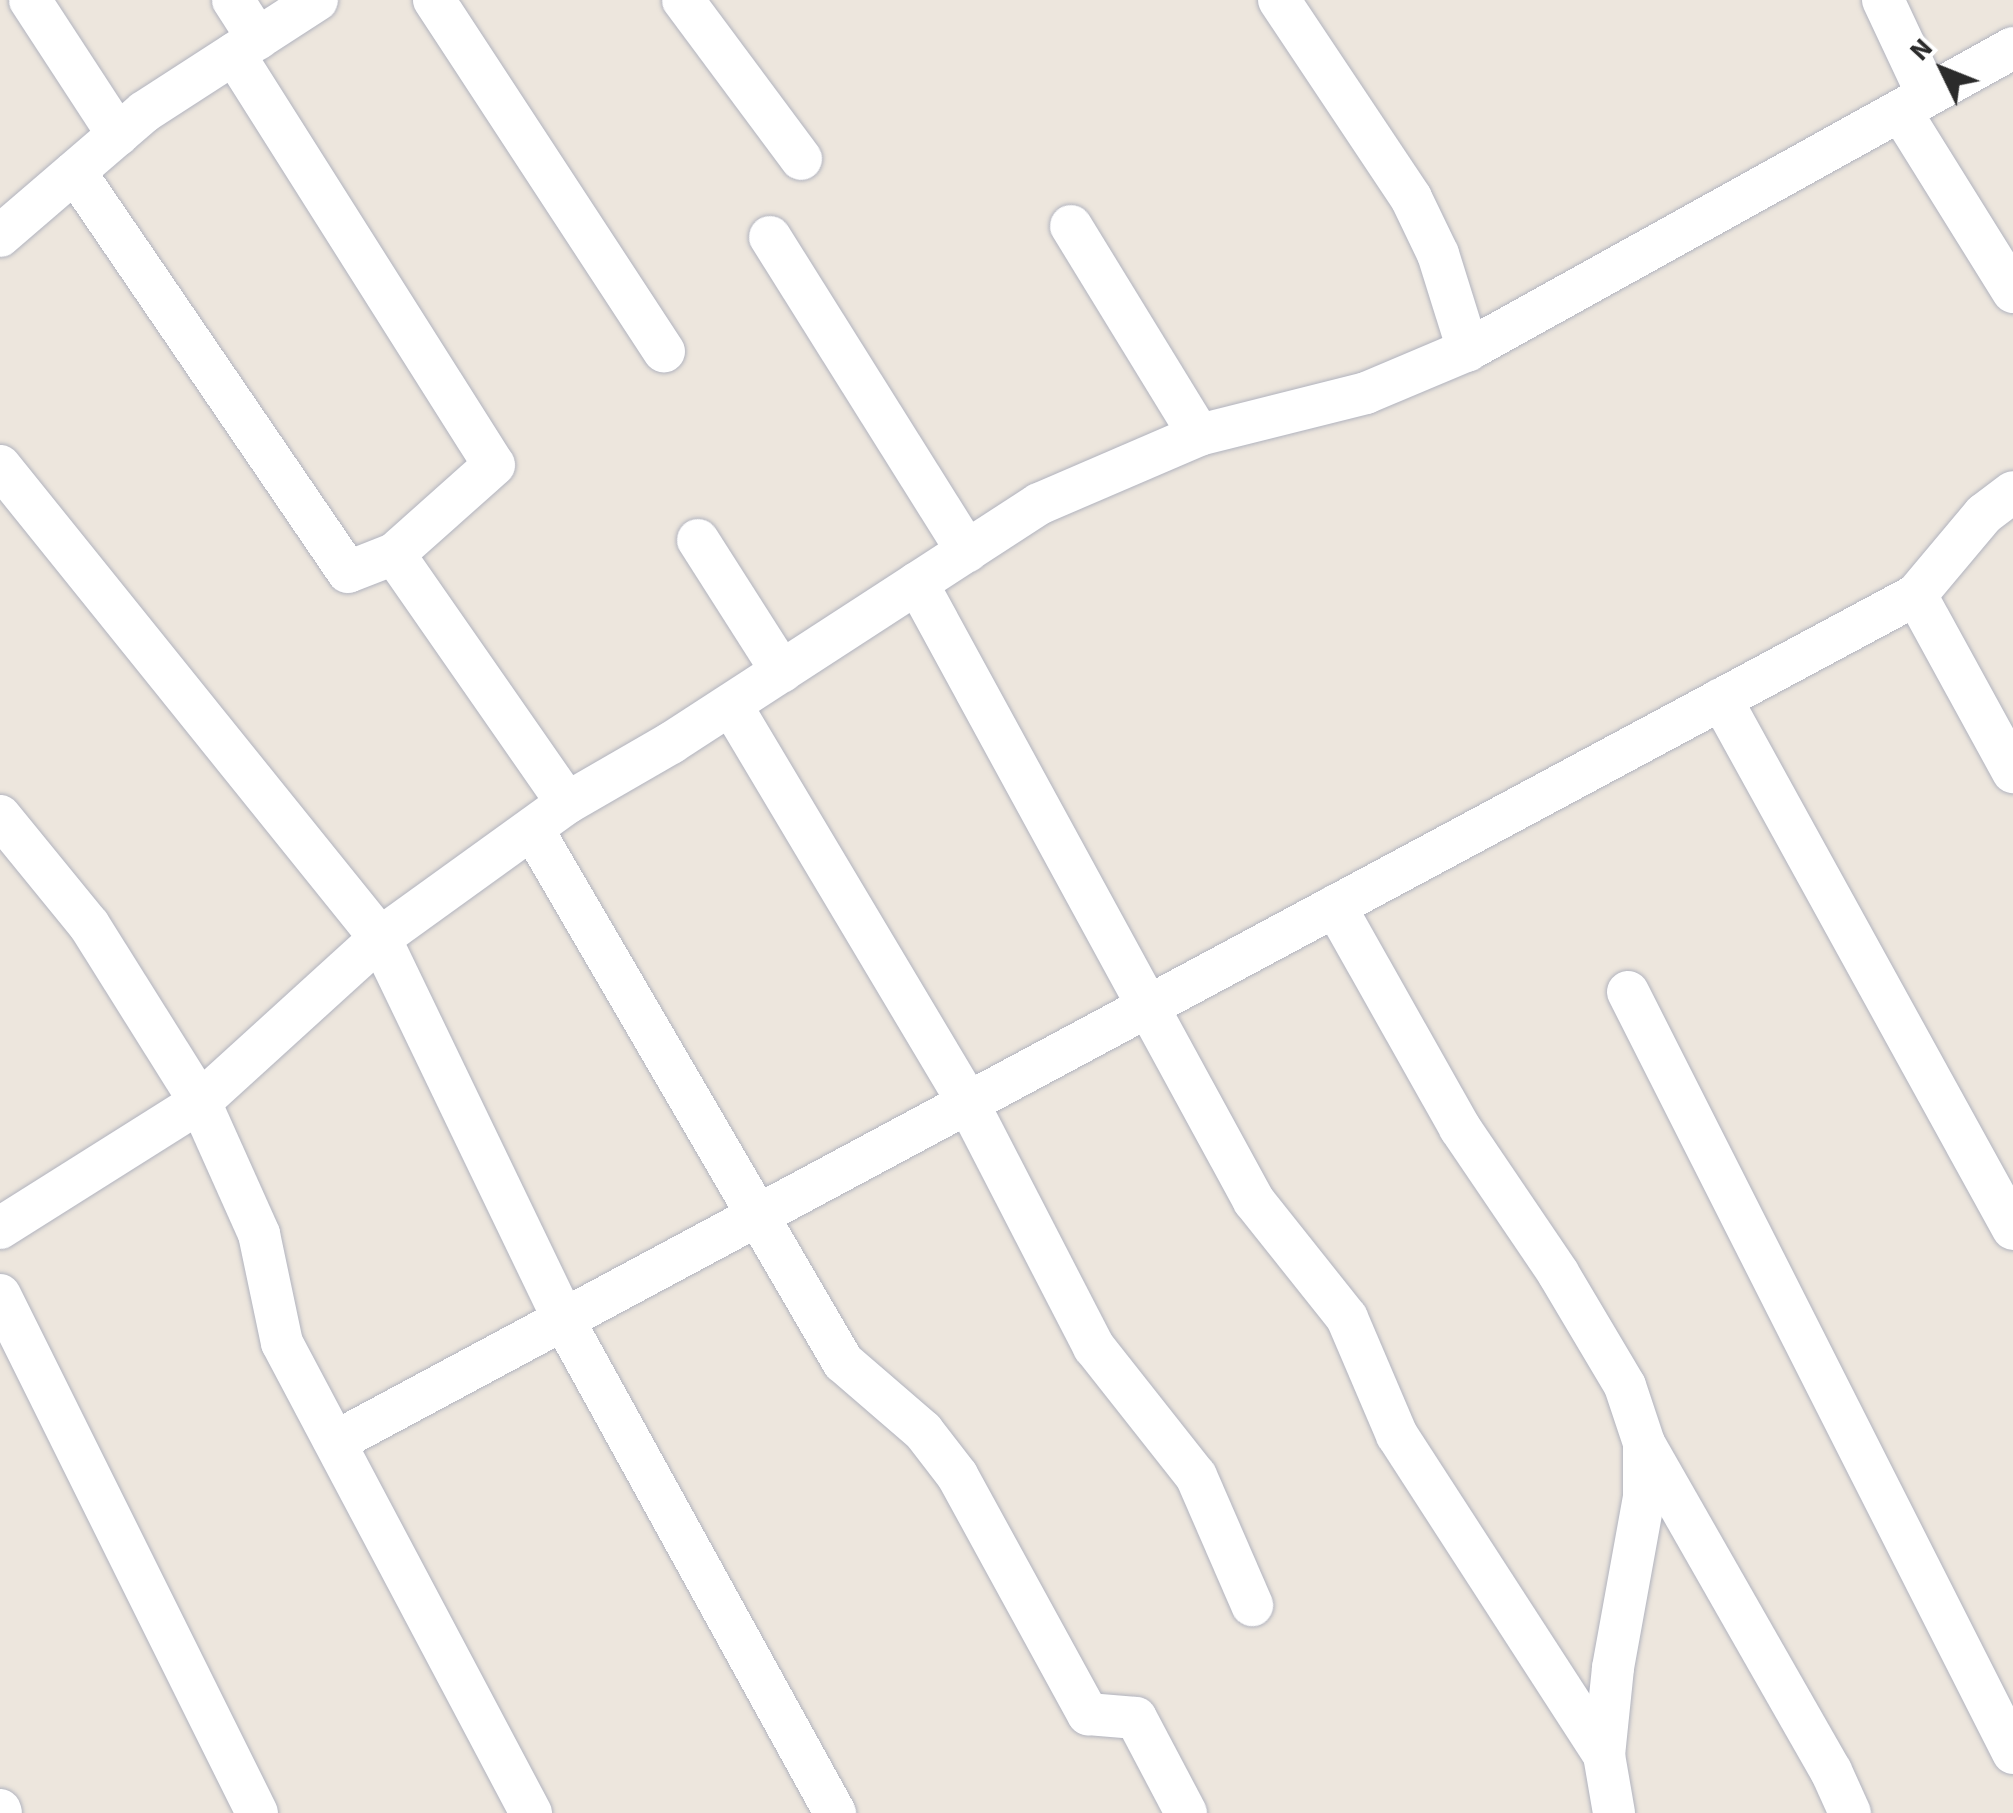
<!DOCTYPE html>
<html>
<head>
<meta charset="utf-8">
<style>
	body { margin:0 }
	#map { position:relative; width:2013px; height:1813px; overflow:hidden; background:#ede6dd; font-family:"Source Sans 3",sans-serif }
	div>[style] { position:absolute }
	.roads { filter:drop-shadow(0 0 2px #b1b3be) drop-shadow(0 0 2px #b1b3be) }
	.minor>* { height:42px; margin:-21px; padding:0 21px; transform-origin:21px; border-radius:21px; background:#fff }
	span { translate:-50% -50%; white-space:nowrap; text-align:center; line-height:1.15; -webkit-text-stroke:9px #fff; paint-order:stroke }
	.north { position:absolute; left:1893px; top:20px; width:100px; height:100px; -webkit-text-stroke:8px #fff; paint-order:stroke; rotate:313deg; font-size:28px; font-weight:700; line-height:40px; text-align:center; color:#2b2b2b }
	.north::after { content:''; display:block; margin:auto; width:35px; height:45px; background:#2b2b2b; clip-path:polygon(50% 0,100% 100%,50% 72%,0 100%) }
</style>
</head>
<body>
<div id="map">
	<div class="roads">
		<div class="minor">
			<i style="left:30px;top:0;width:161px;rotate:56.9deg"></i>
			<i style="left:233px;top:0;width:46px;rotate:57.3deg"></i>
			<i style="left:434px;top:0;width:420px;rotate:56.8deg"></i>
			<i style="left:683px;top:0;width:198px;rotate:53.4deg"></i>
			<i style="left:1279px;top:0;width:238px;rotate:56.3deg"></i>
			<i style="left:1411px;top:198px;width:62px;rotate:64.3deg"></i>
			<i style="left:1438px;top:254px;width:101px;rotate:72.6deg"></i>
			<i style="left:1883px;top:0;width:104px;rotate:64.9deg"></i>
			<i style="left:234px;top:54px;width:486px;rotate:57.7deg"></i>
			<i style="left:494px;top:465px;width:134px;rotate:138.3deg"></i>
			<i style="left:1901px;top:112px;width:212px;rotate:58.1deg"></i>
			<i style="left:75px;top:172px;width:484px;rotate:55.7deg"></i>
			<i style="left:348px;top:572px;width:49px;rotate:-21.4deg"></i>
			<i style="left:394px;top:554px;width:303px;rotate:55.2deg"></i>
			<i style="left:1071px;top:226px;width:245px;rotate:58.5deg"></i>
			<i style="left:0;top:236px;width:190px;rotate:-40.7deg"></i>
			<i style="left:144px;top:112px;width:206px;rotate:-32.9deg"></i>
			<i style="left:770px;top:237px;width:371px;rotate:57.9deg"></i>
			<i style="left:0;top:466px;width:606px;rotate:51.16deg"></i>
			<i style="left:380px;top:938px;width:423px;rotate:64.3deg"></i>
			<i style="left:563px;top:1319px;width:564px;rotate:61.16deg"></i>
			<i style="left:698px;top:540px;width:156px;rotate:57.5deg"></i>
			<i style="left:917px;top:583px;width:704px;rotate:61.4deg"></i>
			<i style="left:1254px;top:1201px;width:149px;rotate:51.5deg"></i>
			<i style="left:1347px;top:1318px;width:127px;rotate:66.9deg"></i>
			<i style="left:1397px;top:1435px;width:381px;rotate:57.1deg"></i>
			<i style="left:1916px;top:595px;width:202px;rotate:61.3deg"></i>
			<i style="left:1721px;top:699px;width:605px;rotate:61.15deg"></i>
			<i style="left:731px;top:705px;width:463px;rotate:59.2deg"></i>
			<i style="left:968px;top:1103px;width:275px;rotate:62.7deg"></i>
			<i style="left:1094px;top:1347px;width:164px;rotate:51.7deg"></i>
			<i style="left:1196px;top:1476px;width:141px;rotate:66.5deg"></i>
			<i style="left:0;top:816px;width:141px;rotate:50.8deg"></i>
			<i style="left:89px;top:925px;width:209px;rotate:57.9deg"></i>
			<i style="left:200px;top:1102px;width:145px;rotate:65.9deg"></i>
			<i style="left:259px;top:1234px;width:111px;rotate:78.1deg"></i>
			<i style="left:282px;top:1343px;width:532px;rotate:62.09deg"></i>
			<i style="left:533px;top:830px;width:616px;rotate:59.77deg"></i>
			<i style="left:843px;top:1362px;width:106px;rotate:40.8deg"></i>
			<i style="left:923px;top:1431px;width:56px;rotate:52.3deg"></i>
			<i style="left:957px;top:1475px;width:273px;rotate:61.3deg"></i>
			<i style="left:1088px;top:1714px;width:48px;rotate:4.8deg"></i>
			<i style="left:1136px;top:1718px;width:107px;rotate:62.2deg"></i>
			<i style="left:1335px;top:906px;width:255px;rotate:60.6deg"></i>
			<i style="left:1460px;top:1128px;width:175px;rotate:55.9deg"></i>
			<i style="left:1558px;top:1273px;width:131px;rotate:59.3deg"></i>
			<i style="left:1625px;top:1386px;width:60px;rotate:71.6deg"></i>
			<i style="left:1644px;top:1443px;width:54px;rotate:90deg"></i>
			<i style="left:1644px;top:1497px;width:174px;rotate:100.3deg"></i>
			<i style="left:1613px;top:1668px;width:87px;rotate:95.9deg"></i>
			<i style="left:1604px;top:1755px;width:59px;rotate:80.2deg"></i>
			<i style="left:1628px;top:992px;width:853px;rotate:63.16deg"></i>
			<i style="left:0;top:1228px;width:236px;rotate:-32.2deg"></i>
			<i style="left:200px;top:1102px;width:244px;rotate:-42.3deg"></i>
			<i style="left:380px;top:938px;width:231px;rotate:-35.8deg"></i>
			<i style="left:567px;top:803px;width:120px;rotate:-30deg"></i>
			<i style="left:671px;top:743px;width:439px;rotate:-33deg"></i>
			<i style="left:1039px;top:504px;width:174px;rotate:-23.3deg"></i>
			<i style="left:1199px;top:435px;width:172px;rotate:-14.1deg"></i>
			<i style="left:1366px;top:393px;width:111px;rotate:-22.9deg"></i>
			<i style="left:1468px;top:350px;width:623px;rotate:-28.99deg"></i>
			<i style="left:0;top:1295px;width:578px;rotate:63.61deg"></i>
			<i style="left:335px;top:1442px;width:1794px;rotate:-28.18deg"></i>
			<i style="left:1916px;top:595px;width:106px;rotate:-50deg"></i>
			<i style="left:1984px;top:514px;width:36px;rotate:-37deg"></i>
			<i style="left:1646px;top:1447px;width:373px;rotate:60.3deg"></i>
			<i style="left:1831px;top:1771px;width:46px;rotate:65.7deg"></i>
			<i style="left:0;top:1810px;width:3px;rotate:72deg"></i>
		</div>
	</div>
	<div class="north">N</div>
</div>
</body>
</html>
